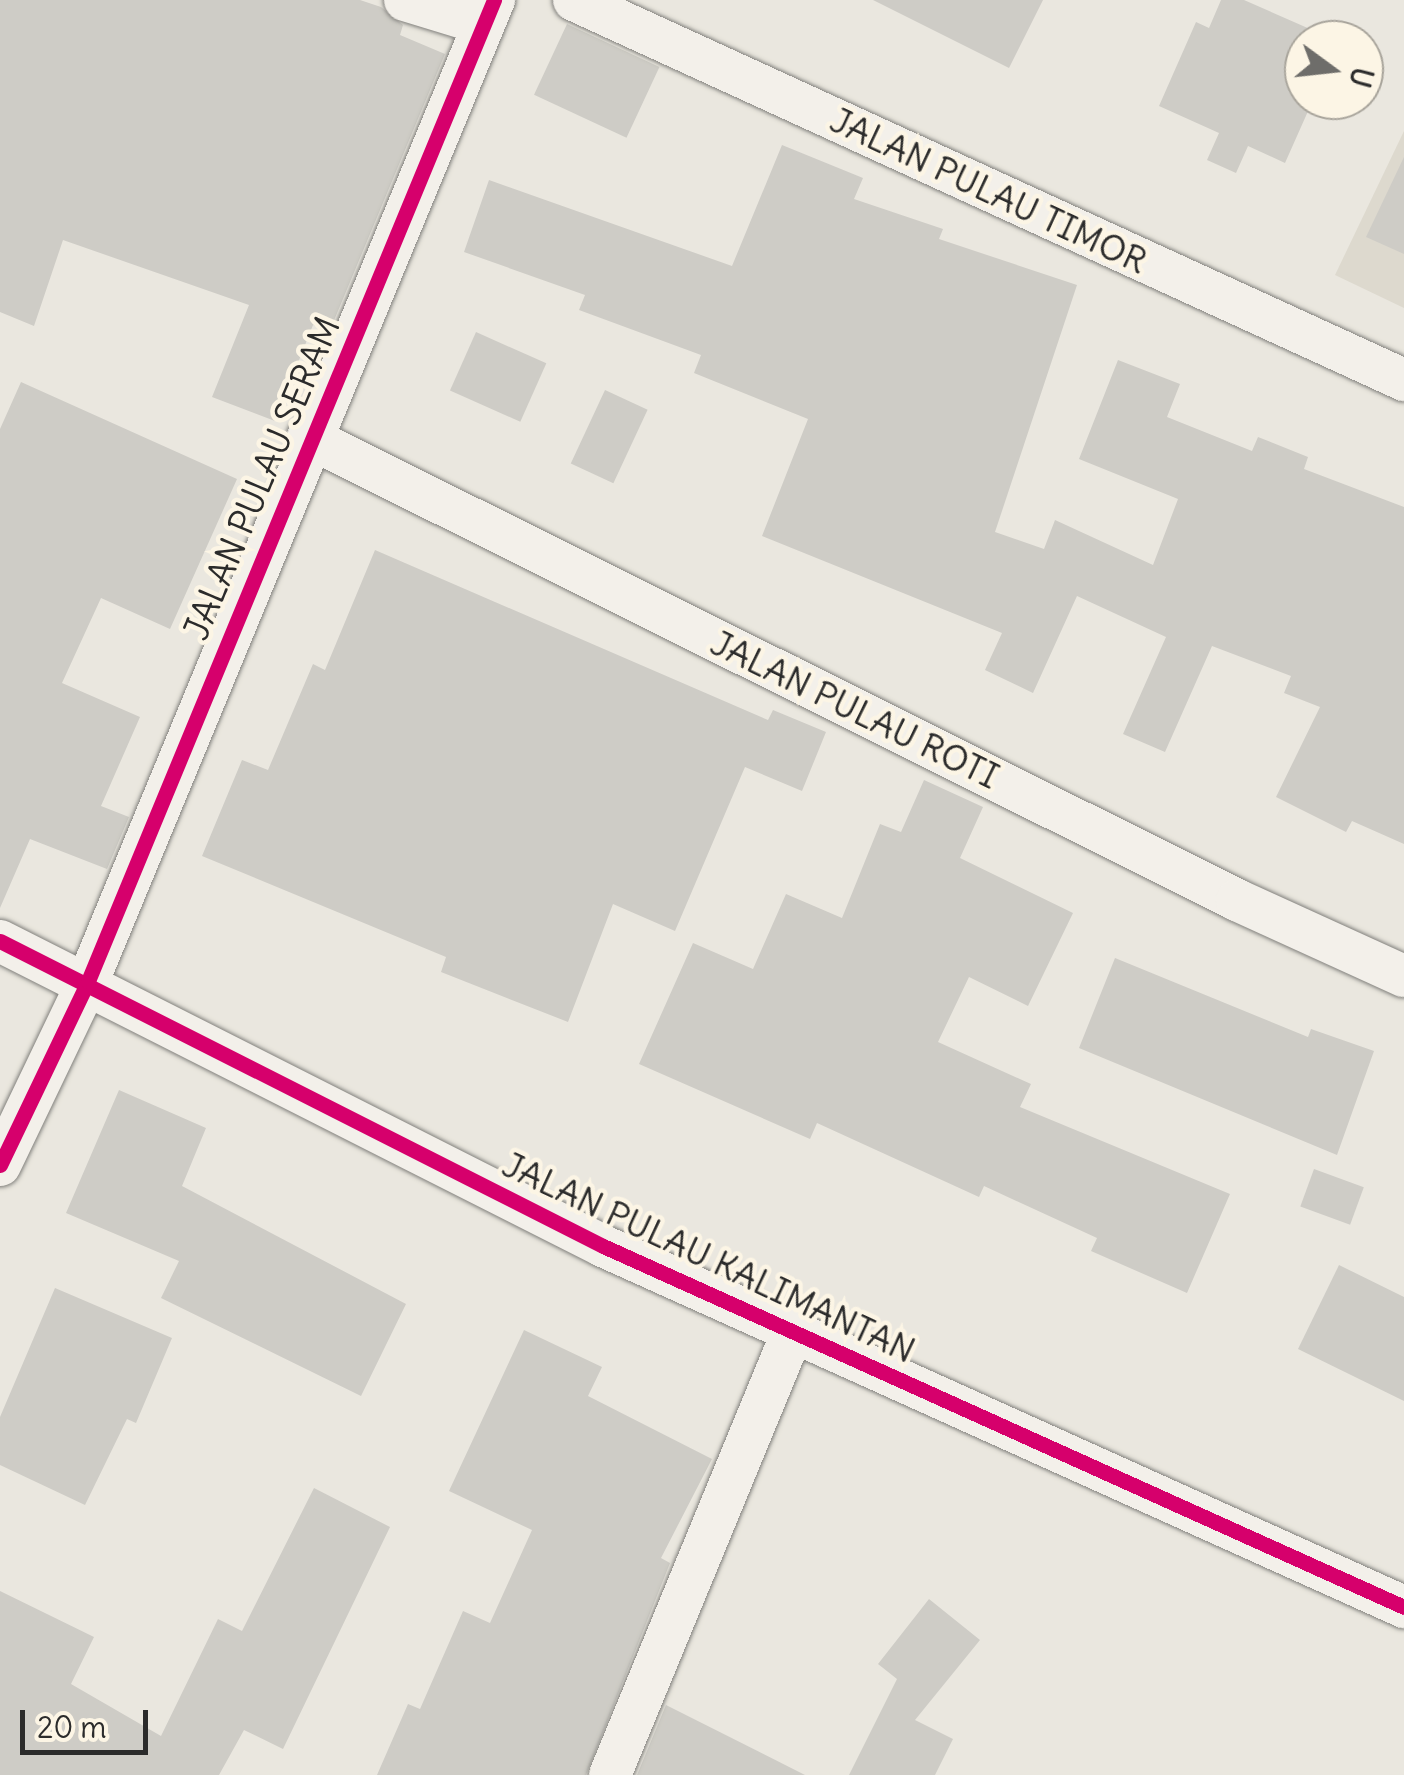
<!DOCTYPE html>
<html>
<head>
<meta charset="utf-8">
<style>
	body { margin:0 }
	#map { position:relative; width:1404px; height:1775px; overflow:hidden; background:#eae7df; font-family:Delius,sans-serif }
	div>[style] { position:absolute }
	.green>* { inset:0; background:#ddd9ce }
	.building>* { inset:0; background:#ceccc6; transform-origin:0 0 }
	.roads { filter:drop-shadow(0 0 2px #81807c) drop-shadow(0 0 2px #81807c) }
	.minor>* { height:42px; margin:-21px; padding:0 21px; transform-origin:21px; border-radius:21px; background:#f3f0ea }
	.cycleway>* { height:15px; margin:-7.5px; padding:0 7.5px; transform-origin:7.5px; border-radius:7.5px; background:#d6006c }
	span { translate:-50% -50%; white-space:nowrap; text-align:center; line-height:1.15; -webkit-text-stroke:9px #fcf5e5; paint-order:stroke }
	.street-label { font-size:35px; color:#2b2b2b }
	.north { position:absolute; left:1284px; top:20px; width:100px; height:100px; box-sizing:border-box; background:#fcf5e5; border:2px solid #a8a49b; border-radius:50%; rotate:105deg; font-size:28px; font-weight:700; line-height:40px; text-align:center; color:#2b2b2b }
	.north::after { content:''; display:block; margin:auto; width:35px; height:45px; background:#6e6d6a; clip-path:polygon(50% 0,100% 100%,50% 72%,0 100%) }
	.scale { position:absolute; left:20px; top:1710px; width:128px; height:45px; box-sizing:border-box; border:5px solid #2b2b2b; border-top:0; padding-left:12px; font-size:30px; line-height:35px; white-space:nowrap; color:#2b2b2b; -webkit-text-stroke:8px #fcf5e5; paint-order:stroke }
</style>
</head>
<body>
<div id="map">
	<div class="green">
		<i style="clip-path:polygon(1404px 131px,1404px 308px,1335px 275px)"></i>
	</div>
	<div class="building">
		<i style="clip-path:polygon(0 0,360px 0,381px 7px,403px 25px,400px 35px,445px 54px,330px 330px,313px 325px,275px 421px,212px 397px,249px 305px,63px 240px,34px 326px,0 312px)"></i>
		<i style="clip-path:polygon(873px 0,1043px 0,1009px 68px)"></i>
		<i style="clip-path:polygon(1221px 0,1244px 0,1335px 40px,1304px 40px,1304px 100px,1313px 100px,1285px 163px,1248px 146px,1236px 173px,1207px 160px,1219px 133px,1159px 106px,1196px 22px,1209px 28px)"></i>
		<i style="left:567px;top:24px;width:102px;height:78px;rotate:25deg"></i>
		<i style="clip-path:polygon(782px 145px,863px 178px,854px 199px,943px 229px,939px 239px,1077px 285px,995px 532px,1044px 549px,1055px 520px,1153px 565px,1178px 499px,1079px 459px,1118px 360px,1180px 384px,1167px 417px,1252px 451px,1258px 437px,1308px 457px,1304px 469px,1404px 507px,1404px 844px,1352px 821px,1346px 832px,1276px 797px,1320px 707px,1284px 693px,1291px 676px,1212px 646px,1165px 752px,1123px 734px,1166px 637px,1077px 596px,1033px 693px,985px 670px,1002px 633px,762px 536px,808px 419px,694px 373px,701px 355px,579px 310px,585px 295px,464px 252px,489px 180px,732px 266px)"></i>
		<i style="clip-path:polygon(1404px 157px,1404px 254px,1366px 237px)"></i>
		<i style="left:476px;top:332px;width:77px;height:64px;rotate:24deg"></i>
		<i style="clip-path:polygon(21px 382px,237px 479px,170px 629px,101px 598px,62px 683px,140px 717px,101px 806px,129px 817px,107px 869px,30px 839px,0 908px,0 429px)"></i>
		<i style="left:605px;top:390px;width:47px;height:81px;rotate:25deg"></i>
		<i style="clip-path:polygon(375px 550px,768px 720px,773px 710px,826px 732px,802px 791px,745px 767px,675px 931px,613px 904px,568px 1022px,441px 972px,446px 957px,202px 856px,242px 760px,268px 770px,313px 664px,325px 670px)"></i>
		<i style="clip-path:polygon(924px 780px,983px 807px,960px 858px,1073px 913px,1028px 1006px,969px 977px,938px 1042px,1031px 1084px,1020px 1107px,1230px 1194px,1187px 1293px,1091px 1251px,1097px 1238px,984px 1186px,979px 1197px,817px 1123px,810px 1139px,639px 1064px,693px 943px,753px 969px,786px 894px,842px 918px,880px 824px,901px 832px)"></i>
		<i style="clip-path:polygon(1115px 958px,1308px 1037px,1311px 1029px,1374px 1051px,1337px 1155px,1079px 1048px)"></i>
		<i style="clip-path:polygon(119px 1090px,206px 1128px,182px 1186px,406px 1304px,361px 1396px,161px 1298px,179px 1261px,66px 1213px)"></i>
		<i style="left:1314px;top:1169px;width:53px;height:40px;rotate:20deg"></i>
		<i style="clip-path:polygon(1339px 1265px,1404px 1297px,1404px 1401px,1298px 1349px)"></i>
		<i style="clip-path:polygon(55px 1288px,172px 1338px,136px 1423px,127px 1419px,85px 1505px,0 1465px,0 1417px)"></i>
		<i style="clip-path:polygon(524px 1330px,602px 1367px,588px 1396px,712px 1459px,661px 1558px,670px 1563px,586px 1775px,377px 1775px,408px 1704px,420px 1709px,463px 1611px,490px 1623px,532px 1530px,449px 1491px)"></i>
		<i style="clip-path:polygon(314px 1488px,390px 1527px,283px 1749px,244px 1730px,219px 1775px,0 1775px,0 1591px,94px 1637px,71px 1684px,161px 1736px,218px 1619px,242px 1631px)"></i>
		<i style="clip-path:polygon(929px 1599px,980px 1640px,915px 1720px,953px 1739px,935px 1775px,849px 1775px,897px 1679px,878px 1664px)"></i>
		<i style="clip-path:polygon(666px 1705px,805px 1775px,637px 1775px)"></i>
	</div>
	<div class="roads">
		<div class="minor">
			<i style="left:405px;top:0;width:82px;rotate:17.1deg"></i>
			<i style="left:574px;top:0;width:913px;rotate:24.6deg"></i>
			<i style="left:308px;top:437px;width:1038px;rotate:26.49deg"></i>
			<i style="left:1237px;top:900px;width:183px;rotate:24.5deg"></i>
			<i style="left:0;top:941px;width:676px;rotate:26.83deg"></i>
			<i style="left:603px;top:1246px;width:879px;rotate:24.26deg"></i>
			<i style="left:0;top:1165px;width:204px;rotate:-64.4deg"></i>
			<i style="left:88px;top:981px;width:1062px;rotate:-67.52deg"></i>
			<i style="left:610px;top:1775px;width:480px;rotate:-67.6deg"></i>
		</div>
	</div>
	<div class="cycleway">
		<i style="left:0;top:941px;width:676px;rotate:26.83deg"></i>
		<i style="left:603px;top:1246px;width:879px;rotate:24.26deg"></i>
		<i style="left:0;top:1165px;width:204px;rotate:-64.4deg"></i>
		<i style="left:88px;top:981px;width:1062px;rotate:-67.52deg"></i>
	</div>
	<div class="street-label">
		<span style="left:989px;top:190px;rotate:25deg">JALAN PULAU TIMOR</span>
		<span style="left:261px;top:478px;rotate:-67deg">JALAN PULAU SERAM</span>
		<span style="left:855px;top:709px;rotate:26deg">JALAN PULAU ROTI</span>
		<span style="left:709px;top:1257px;rotate:25deg">JALAN PULAU KALIMANTAN</span>
	</div>
	<div class="north">U</div>
	<div class="scale">20 m</div>
</div>
</body>
</html>
